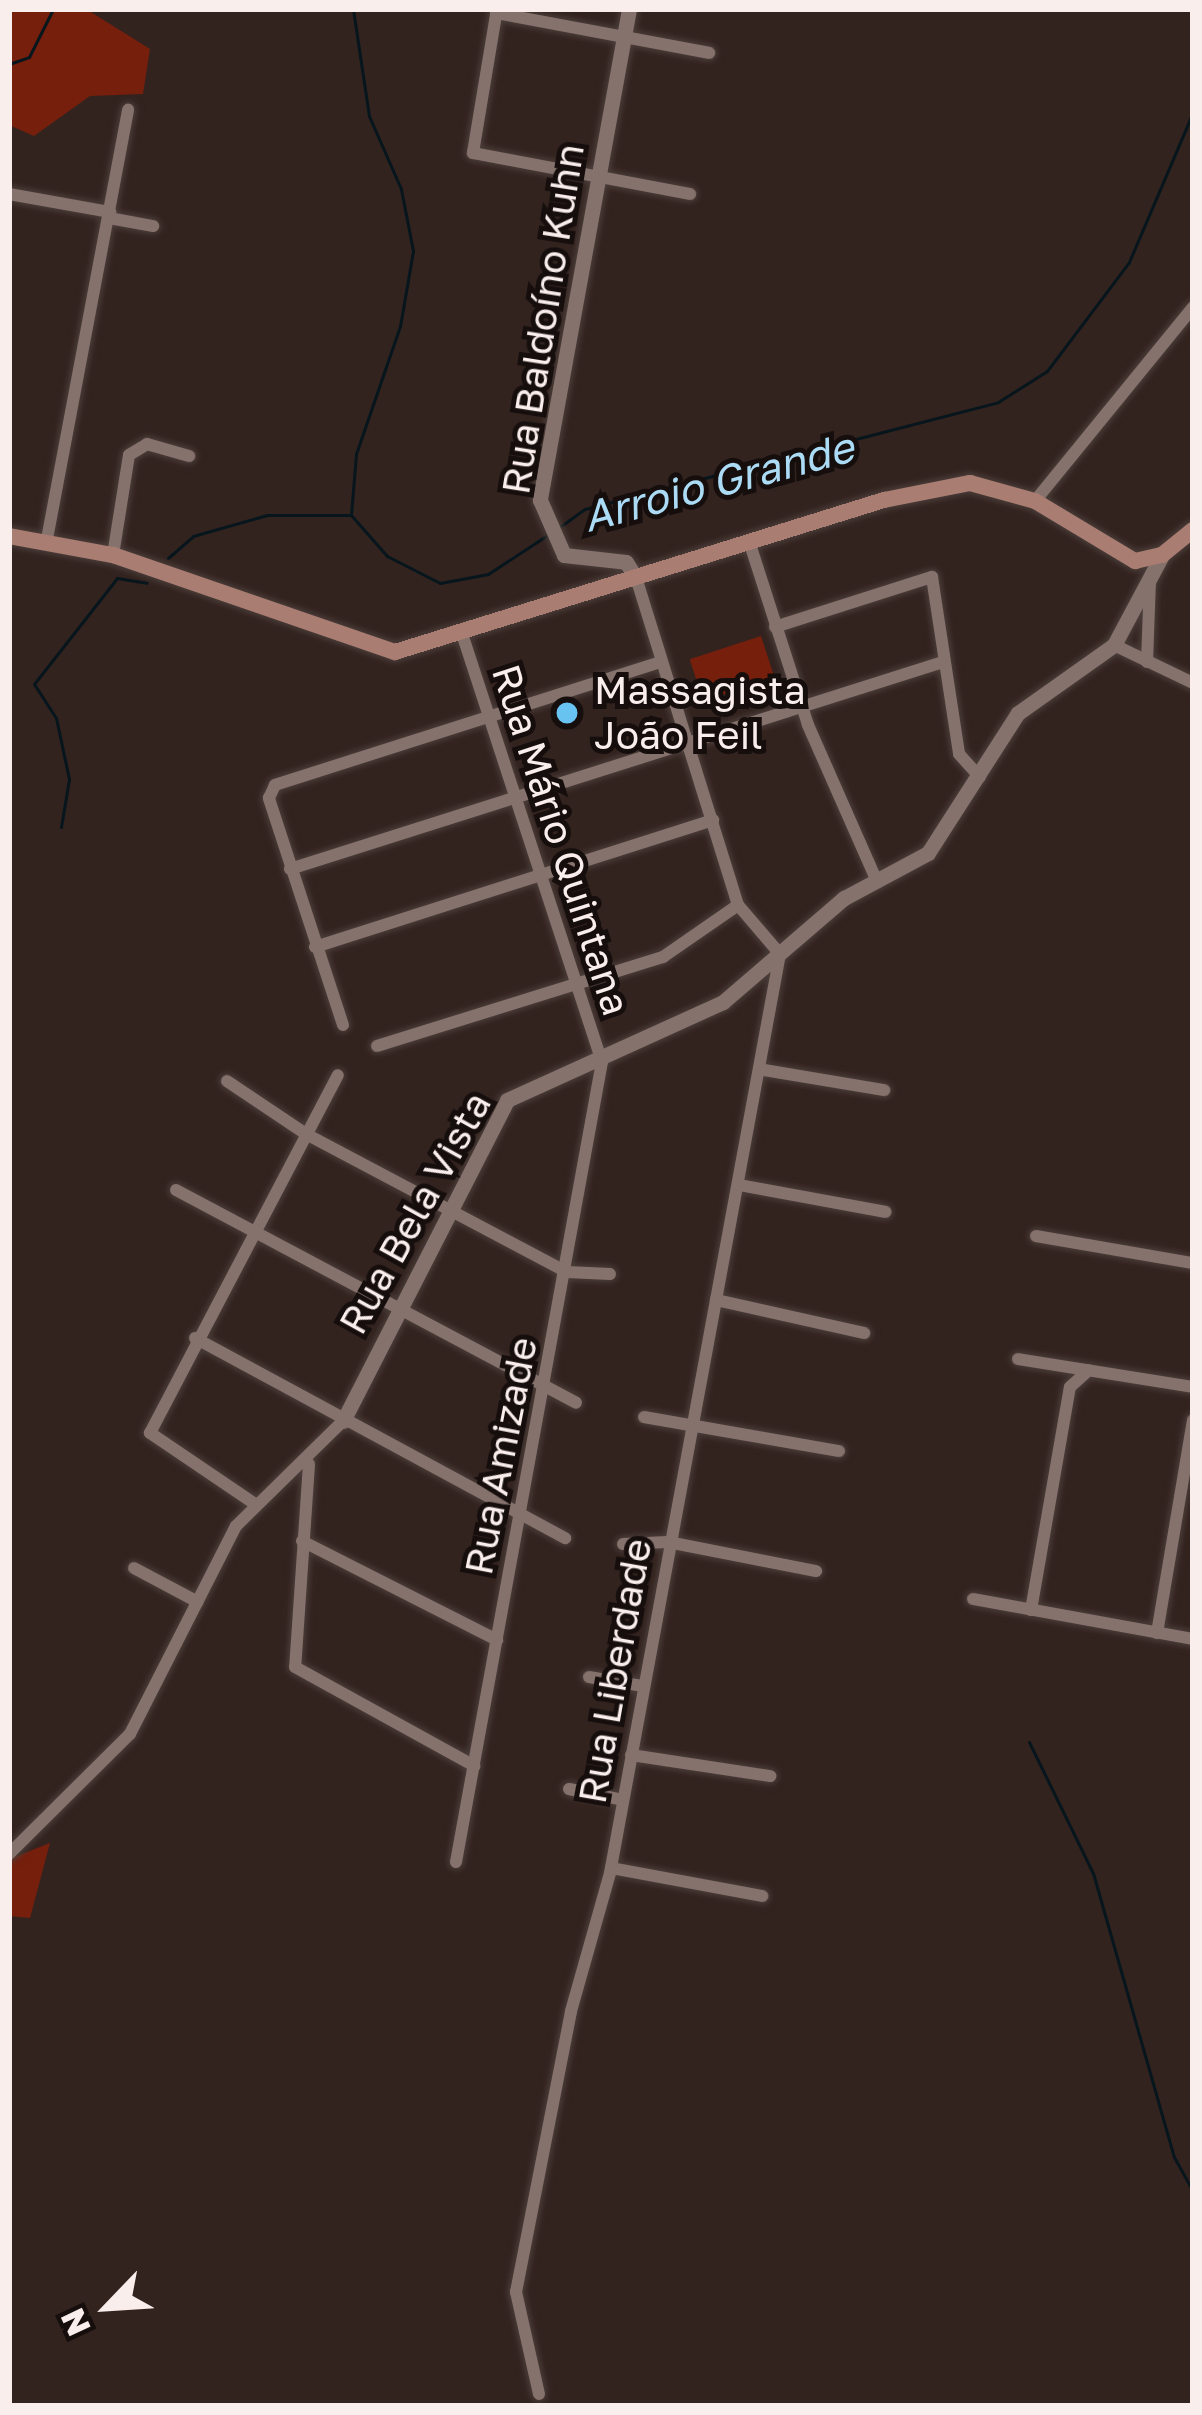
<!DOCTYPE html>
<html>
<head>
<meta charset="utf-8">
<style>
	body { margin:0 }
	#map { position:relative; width:1202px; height:2415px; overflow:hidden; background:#33231f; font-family:"Golos Text",sans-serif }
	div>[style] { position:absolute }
	.green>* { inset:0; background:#761f0d; transform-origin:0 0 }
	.stream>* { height:3px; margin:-1.5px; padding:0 1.5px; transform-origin:1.5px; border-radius:1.5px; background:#07151c }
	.roads { filter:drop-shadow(0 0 3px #4b3e3a) drop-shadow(0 0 3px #4b3e3a) }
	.minor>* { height:12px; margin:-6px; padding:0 6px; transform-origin:6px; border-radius:6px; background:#86726d }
	.tertiary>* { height:15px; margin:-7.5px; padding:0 7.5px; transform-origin:7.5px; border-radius:7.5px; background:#86726d }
	.secondary>* { height:16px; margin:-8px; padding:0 8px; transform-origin:8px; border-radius:8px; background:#a97d72 }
	.dots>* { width:33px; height:33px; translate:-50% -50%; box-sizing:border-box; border:6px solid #150e0c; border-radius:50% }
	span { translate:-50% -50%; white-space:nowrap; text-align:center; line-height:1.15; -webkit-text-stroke:10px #150e0c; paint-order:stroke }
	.street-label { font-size:39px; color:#f9eeeb }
	.poi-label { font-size:39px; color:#f9eeeb }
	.left { translate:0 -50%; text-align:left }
	.water-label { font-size:42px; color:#abdbf5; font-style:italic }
	.frame { position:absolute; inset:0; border:12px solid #f9eeeb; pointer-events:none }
	.north { position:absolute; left:48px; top:2247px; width:120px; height:120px; -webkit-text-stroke:9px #150e0c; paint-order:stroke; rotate:245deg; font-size:33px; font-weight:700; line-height:48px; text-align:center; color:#f9eeeb }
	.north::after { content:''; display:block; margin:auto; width:42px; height:54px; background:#f9eeeb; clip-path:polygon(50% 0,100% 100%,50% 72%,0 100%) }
</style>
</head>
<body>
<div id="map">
	<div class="green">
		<i style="clip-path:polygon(9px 9px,86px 9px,150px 49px,143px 94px,90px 96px,34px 136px,9px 125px)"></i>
		<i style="left:761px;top:636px;width:44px;height:75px;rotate:72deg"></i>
		<i style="clip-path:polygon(50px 1843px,30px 1918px,9px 1916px,9px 1859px)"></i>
	</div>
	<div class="stream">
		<i style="left:353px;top:9px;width:108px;rotate:81.5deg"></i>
		<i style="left:369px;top:116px;width:80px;rotate:66.3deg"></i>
		<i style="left:401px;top:189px;width:63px;rotate:79deg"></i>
		<i style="left:413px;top:251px;width:76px;rotate:99.8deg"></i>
		<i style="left:400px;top:326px;width:135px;rotate:109deg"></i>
		<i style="left:356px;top:454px;width:61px;rotate:94.7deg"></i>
		<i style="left:351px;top:515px;width:55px;rotate:48.7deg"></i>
		<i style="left:387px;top:556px;width:59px;rotate:27deg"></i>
		<i style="left:440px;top:583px;width:49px;rotate:-10.6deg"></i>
		<i style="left:488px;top:574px;width:73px;rotate:-33.3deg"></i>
		<i style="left:9px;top:64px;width:21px;rotate:-19deg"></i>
		<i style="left:29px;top:57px;width:54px;rotate:-63.4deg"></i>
		<i style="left:557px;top:529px;width:34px;rotate:-36deg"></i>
		<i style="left:585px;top:509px;width:427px;rotate:-14.5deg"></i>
		<i style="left:998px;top:402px;width:58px;rotate:-32.3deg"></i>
		<i style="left:1047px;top:371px;width:136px;rotate:-53deg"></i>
		<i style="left:1129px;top:262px;width:163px;rotate:-66.9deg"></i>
		<i style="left:168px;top:558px;width:33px;rotate:-41deg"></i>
		<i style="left:193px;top:536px;width:77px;rotate:-15.8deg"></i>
		<i style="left:267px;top:515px;width:84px"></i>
		<i style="left:61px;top:827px;width:49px;rotate:-80.5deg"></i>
		<i style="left:69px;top:779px;width:62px;rotate:-102deg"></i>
		<i style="left:56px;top:718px;width:40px;rotate:-122.9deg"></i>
		<i style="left:34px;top:684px;width:135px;rotate:-51.9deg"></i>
		<i style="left:117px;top:578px;width:30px;rotate:9deg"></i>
		<i style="left:1029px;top:1742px;width:146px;rotate:64deg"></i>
		<i style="left:1093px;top:1873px;width:295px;rotate:74.1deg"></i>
		<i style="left:1174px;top:2157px;width:39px;rotate:61deg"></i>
	</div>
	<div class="roads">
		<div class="minor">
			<i style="left:497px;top:9px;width:146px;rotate:99.5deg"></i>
			<i style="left:473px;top:153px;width:221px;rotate:10.7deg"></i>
			<i style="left:496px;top:13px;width:217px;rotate:10.6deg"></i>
			<i style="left:9px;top:194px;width:103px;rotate:10.1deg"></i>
			<i style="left:109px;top:218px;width:45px;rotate:10.3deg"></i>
			<i style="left:1035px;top:501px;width:250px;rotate:-50.8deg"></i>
			<i style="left:47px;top:539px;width:437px;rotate:-79.3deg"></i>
			<i style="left:749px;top:541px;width:193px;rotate:72.2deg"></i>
			<i style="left:808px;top:725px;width:168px;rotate:66.2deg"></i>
			<i style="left:113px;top:555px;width:101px;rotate:-80.9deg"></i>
			<i style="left:129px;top:455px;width:21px;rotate:-31deg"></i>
			<i style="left:147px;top:444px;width:44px;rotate:15.9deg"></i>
			<i style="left:775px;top:627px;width:165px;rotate:-17.7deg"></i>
			<i style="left:932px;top:577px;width:179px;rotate:81.3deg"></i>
			<i style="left:959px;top:754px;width:31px;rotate:48deg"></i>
			<i style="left:1114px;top:645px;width:88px;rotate:25.7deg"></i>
			<i style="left:1147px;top:662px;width:83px;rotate:-87.9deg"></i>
			<i style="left:290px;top:869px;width:685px;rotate:-17.59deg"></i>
			<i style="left:315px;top:947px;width:418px;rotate:-17.7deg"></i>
			<i style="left:343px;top:1025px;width:239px;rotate:-108.1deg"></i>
			<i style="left:269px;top:798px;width:14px;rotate:-65deg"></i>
			<i style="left:275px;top:785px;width:404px;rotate:-17.7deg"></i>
			<i style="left:377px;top:1046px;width:300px;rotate:-17.3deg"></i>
			<i style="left:663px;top:957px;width:91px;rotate:-34.7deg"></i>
			<i style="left:764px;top:1070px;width:122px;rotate:9.5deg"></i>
			<i style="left:227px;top:1081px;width:95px;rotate:33.9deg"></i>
			<i style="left:306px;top:1134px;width:295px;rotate:27.9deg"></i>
			<i style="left:567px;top:1272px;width:43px;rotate:2.7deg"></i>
			<i style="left:739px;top:1185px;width:149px;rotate:10.4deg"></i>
			<i style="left:176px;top:1190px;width:453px;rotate:28deg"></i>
			<i style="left:1036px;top:1236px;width:159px;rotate:9.8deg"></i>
			<i style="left:716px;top:1300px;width:152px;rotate:12.6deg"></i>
			<i style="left:195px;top:1338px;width:421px;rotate:28.4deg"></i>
			<i style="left:1018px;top:1359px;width:177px;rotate:9.1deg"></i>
			<i style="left:644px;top:1417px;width:198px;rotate:9.9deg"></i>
			<i style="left:309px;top:1464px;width:203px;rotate:93.9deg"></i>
			<i style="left:295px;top:1667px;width:205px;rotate:28.9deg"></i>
			<i style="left:255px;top:1504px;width:127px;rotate:-145.9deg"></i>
			<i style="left:150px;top:1433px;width:404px;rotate:-62.3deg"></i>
			<i style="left:302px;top:1541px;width:219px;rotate:26.9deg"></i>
			<i style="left:623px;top:1544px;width:45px;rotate:-2.5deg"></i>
			<i style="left:668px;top:1542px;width:151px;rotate:11.1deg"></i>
			<i style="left:134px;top:1568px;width:72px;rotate:28deg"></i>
			<i style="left:973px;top:1599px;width:224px;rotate:10.3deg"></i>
			<i style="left:1031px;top:1610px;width:226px;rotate:-80.1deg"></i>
			<i style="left:1070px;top:1387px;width:25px;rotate:-42deg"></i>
			<i style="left:1157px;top:1633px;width:216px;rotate:-80.4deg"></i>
			<i style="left:589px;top:1677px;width:55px;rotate:9.5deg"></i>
			<i style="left:631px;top:1755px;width:141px;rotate:8.6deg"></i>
			<i style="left:569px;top:1789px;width:55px;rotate:11.5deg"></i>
			<i style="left:9px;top:1854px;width:170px;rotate:-44.8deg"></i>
			<i style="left:130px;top:1734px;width:233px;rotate:-63deg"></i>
			<i style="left:236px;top:1526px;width:150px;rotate:-44.5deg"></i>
			<i style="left:456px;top:1862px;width:813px;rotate:-79.66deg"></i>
			<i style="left:602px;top:1062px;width:447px;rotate:-108.1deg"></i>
			<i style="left:611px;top:1868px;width:154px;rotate:10.5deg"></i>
			<i style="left:539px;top:2394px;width:105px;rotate:-102.7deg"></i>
			<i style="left:516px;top:2292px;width:286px;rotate:-78.9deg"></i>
			<i style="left:571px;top:2011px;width:143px;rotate:-74.2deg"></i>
			<i style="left:610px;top:1873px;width:935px;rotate:-79.52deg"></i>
			<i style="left:780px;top:954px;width:65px;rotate:-130.6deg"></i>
			<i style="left:738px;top:905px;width:343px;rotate:-107.3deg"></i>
		</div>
		<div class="tertiary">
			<i style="left:629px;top:9px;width:499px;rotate:100.3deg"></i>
			<i style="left:540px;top:500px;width:60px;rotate:66.4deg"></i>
			<i style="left:564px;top:555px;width:62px;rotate:6.4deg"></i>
			<i style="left:626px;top:562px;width:19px;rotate:58deg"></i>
			<i style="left:343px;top:1421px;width:360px;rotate:-62.9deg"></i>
			<i style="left:507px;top:1100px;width:237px;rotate:-24.4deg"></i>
			<i style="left:723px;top:1002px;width:160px;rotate:-40.7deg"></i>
			<i style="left:844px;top:898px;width:95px;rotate:-28.2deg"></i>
			<i style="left:928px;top:853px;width:166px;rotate:-57.3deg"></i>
			<i style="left:1018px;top:713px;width:118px;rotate:-35.3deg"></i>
			<i style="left:1114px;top:645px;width:102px;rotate:-61.9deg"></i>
		</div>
		<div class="secondary">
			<i style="left:9px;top:536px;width:106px;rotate:10.4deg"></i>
			<i style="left:113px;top:555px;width:298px;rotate:19deg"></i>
			<i style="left:395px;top:652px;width:512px;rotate:-17.27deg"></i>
			<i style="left:884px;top:500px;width:88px;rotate:-11.2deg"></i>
			<i style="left:970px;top:483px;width:67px;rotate:15.5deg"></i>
			<i style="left:1035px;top:501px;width:117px;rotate:31deg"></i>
			<i style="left:1135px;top:561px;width:28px;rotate:-13deg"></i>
			<i style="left:1162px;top:555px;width:40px;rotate:-39deg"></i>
		</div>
	</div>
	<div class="dots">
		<i style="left:567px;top:713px;background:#69c3f1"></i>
	</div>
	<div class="street-label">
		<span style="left:543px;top:319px;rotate:-81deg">Rua Baldoíno Kuhn</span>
		<span style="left:561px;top:840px;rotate:72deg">Rua Mário Quintana</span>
		<span style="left:415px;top:1213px;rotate:-61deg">Rua Bela Vista</span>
		<span style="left:501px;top:1456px;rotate:-79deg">Rua Amizade</span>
		<span style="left:615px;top:1671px;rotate:-80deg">Rua Liberdade</span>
	</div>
	<div class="poi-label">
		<span class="left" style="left:594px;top:713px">Massagista<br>João Feil</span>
	</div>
	<div class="water-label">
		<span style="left:718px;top:481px;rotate:-15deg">Arroio Grande</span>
	</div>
	<div class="frame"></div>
	<div class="north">N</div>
</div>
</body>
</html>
